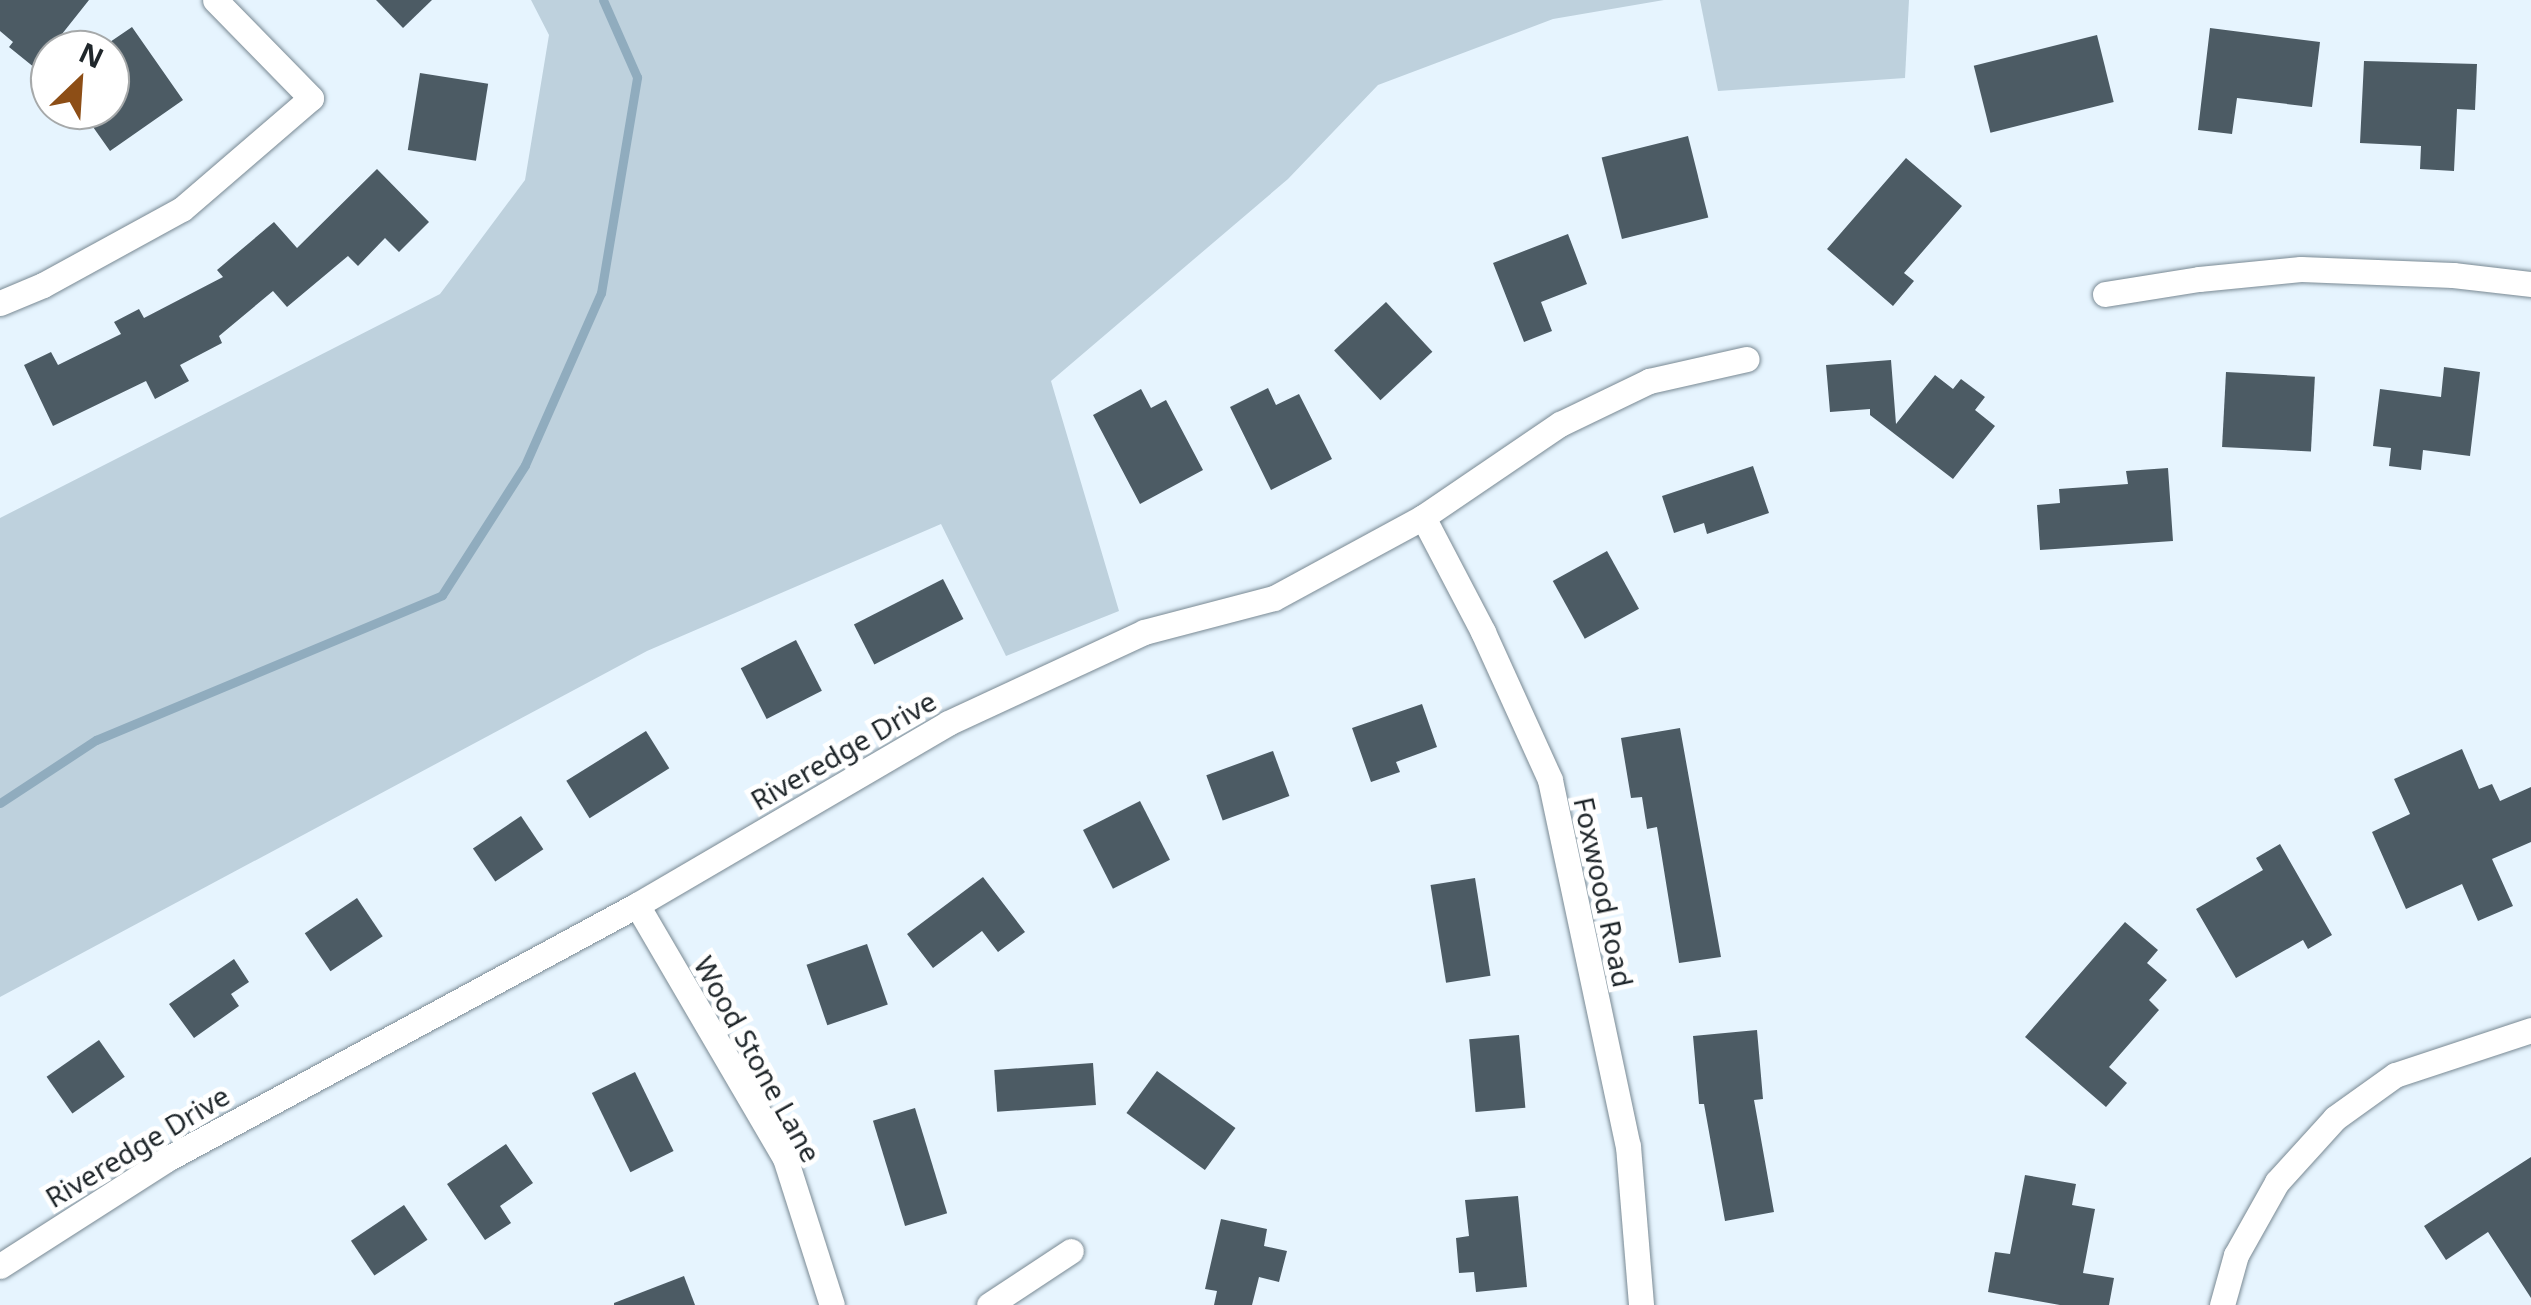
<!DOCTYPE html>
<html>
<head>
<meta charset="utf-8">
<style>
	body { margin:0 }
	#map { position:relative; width:2531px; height:1305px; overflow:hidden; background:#e6f4fe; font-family:"Noto Sans",sans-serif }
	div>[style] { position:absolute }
	.green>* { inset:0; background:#bed1dd }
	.stream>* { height:9px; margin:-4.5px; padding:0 4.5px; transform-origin:4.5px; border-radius:4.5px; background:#90acbe }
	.building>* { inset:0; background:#4c5b64; transform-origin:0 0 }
	.roads { filter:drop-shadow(0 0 2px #798993) drop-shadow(0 0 2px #798993) }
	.street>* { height:25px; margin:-12.5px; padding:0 12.5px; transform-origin:12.5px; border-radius:12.5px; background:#fff }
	span { translate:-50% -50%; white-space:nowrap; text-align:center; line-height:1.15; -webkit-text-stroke:10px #fff; paint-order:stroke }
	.street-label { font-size:28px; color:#20272b }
	.north { position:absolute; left:30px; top:30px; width:100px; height:100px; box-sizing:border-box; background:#fff; border:2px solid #a6a9aa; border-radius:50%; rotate:25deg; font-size:28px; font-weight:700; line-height:40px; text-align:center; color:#20272b }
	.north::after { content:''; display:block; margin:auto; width:35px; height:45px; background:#8d4e16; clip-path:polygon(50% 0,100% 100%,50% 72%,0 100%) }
</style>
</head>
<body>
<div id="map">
	<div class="green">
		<i style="clip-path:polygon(531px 0,1664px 0,1553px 19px,1378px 85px,1288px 179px,1051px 381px,1119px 611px,1006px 656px,941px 524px,647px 651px,0 997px,0 518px,440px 294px,525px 180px,549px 35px)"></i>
		<i style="clip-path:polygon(1700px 0,1909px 0,1905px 78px,1718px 91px)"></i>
	</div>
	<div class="stream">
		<i style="left:0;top:803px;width:115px;rotate:-33.3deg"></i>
		<i style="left:96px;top:740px;width:375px;rotate:-22.7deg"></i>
		<i style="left:442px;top:595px;width:154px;rotate:-57.4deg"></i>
		<i style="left:525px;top:465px;width:188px;rotate:-66.2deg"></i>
		<i style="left:601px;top:293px;width:219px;rotate:-80.5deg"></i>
		<i style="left:637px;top:77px;width:84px;rotate:-113.8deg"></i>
	</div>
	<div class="building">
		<i style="clip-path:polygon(0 0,89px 0,35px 68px,9px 47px,13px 42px,0 31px)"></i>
		<i style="clip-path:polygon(376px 0,432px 0,403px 28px)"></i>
		<i style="clip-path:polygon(132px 27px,183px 100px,110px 151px,81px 110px,110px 110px,110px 42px)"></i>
		<i style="clip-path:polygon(2210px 28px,2320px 42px,2312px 107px,2237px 98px,2232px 134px,2198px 130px)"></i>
		<i style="left:2097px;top:35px;width:69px;height:127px;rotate:76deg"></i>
		<i style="clip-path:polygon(2364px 61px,2477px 64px,2475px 110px,2457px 109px,2454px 171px,2420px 169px,2421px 146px,2360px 143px)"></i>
		<i style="left:420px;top:73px;width:69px;height:78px;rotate:9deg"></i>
		<i style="left:1688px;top:136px;width:84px;height:89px;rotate:76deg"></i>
		<i style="clip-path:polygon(1906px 158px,1962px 206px,1904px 273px,1914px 281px,1893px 306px,1827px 249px)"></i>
		<i style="clip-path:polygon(377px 169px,429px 222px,399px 252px,385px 238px,358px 266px,348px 256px,287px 307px,273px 291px,219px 336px,222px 343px,180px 365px,189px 381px,155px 399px,146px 381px,53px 426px,24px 365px,51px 352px,58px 365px,121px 334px,114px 322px,139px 309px,144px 318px,223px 277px,217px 270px,274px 222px,297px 248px)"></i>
		<i style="clip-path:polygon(1568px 234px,1587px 284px,1541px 302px,1552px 331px,1524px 342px,1493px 263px)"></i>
		<i style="left:1386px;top:302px;width:68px;height:71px;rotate:47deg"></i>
		<i style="clip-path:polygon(1891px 360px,1896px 424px,1935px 375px,1953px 389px,1961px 379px,1985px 397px,1975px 410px,1995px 426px,1953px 479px,1870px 415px,1870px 409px,1830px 412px,1826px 365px)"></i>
		<i style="clip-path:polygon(2444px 367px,2480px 372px,2470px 456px,2423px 450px,2421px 470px,2389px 466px,2391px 448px,2373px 446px,2380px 389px,2441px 397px)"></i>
		<i style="left:2226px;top:372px;width:89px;height:75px;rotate:3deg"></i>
		<i style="clip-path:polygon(1268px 388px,1276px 405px,1299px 394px,1332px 459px,1271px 490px,1230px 407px)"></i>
		<i style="clip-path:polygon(1141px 389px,1151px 408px,1166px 400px,1203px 470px,1140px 504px,1093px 415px)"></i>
		<i style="clip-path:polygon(1753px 466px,1769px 513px,1707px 534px,1704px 523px,1674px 533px,1662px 496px)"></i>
		<i style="clip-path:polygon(2168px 468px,2173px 541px,2040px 550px,2037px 505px,2060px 503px,2059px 489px,2128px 484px,2126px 471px)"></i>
		<i style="left:1607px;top:551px;width:66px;height:62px;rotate:61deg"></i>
		<i style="left:943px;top:579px;width:45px;height:100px;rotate:63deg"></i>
		<i style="left:796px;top:640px;width:57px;height:62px;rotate:63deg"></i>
		<i style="clip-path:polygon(1422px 704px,1437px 747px,1396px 762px,1400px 772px,1371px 782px,1352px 728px)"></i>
		<i style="clip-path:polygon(1680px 728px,1721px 957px,1679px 963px,1657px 827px,1647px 829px,1642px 797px,1631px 798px,1621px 738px)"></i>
		<i style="left:646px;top:731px;width:44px;height:94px;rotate:58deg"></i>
		<i style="clip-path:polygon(2462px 749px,2479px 789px,2492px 784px,2500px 801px,2531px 787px,2531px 842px,2492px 859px,2513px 906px,2478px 921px,2462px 884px,2406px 909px,2372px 832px,2410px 814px,2394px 779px)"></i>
		<i style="left:1273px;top:751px;width:48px;height:71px;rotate:70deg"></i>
		<i style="left:1140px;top:801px;width:66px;height:64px;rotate:63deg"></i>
		<i style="left:521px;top:816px;width:40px;height:58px;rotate:56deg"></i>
		<i style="clip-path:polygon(2280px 844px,2332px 935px,2308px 949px,2303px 940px,2236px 978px,2196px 909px,2263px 870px,2256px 858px)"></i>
		<i style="clip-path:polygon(983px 877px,1025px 932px,998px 952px,982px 931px,933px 968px,907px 934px)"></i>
		<i style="left:1475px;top:878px;width:99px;height:45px;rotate:81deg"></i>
		<i style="left:357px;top:898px;width:46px;height:63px;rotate:56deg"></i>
		<i style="clip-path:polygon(2125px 922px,2158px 950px,2147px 963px,2167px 980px,2149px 1000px,2159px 1010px,2109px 1067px,2127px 1083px,2106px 1107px,2025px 1037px)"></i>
		<i style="left:867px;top:944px;width:64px;height:64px;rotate:71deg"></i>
		<i style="clip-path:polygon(234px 959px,249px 982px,231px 994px,239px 1006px,194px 1038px,169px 1004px)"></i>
		<i style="clip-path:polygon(1757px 1030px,1763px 1099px,1754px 1100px,1774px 1212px,1725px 1221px,1704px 1104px,1699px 1104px,1693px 1036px)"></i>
		<i style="left:1519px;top:1035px;width:73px;height:50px;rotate:85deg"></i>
		<i style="left:99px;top:1040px;width:45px;height:64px;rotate:55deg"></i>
		<i style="left:1093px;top:1063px;width:42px;height:99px;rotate:86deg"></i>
		<i style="left:1157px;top:1071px;width:97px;height:52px;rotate:36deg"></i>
		<i style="left:635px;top:1072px;width:88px;height:48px;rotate:64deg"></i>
		<i style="left:915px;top:1108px;width:110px;height:44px;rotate:73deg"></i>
		<i style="clip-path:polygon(506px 1144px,533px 1183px,500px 1206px,511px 1223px,485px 1240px,447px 1184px)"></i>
		<i style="clip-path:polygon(2531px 1157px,2531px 1298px,2488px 1232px,2446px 1260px,2424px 1226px)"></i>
		<i style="clip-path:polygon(2025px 1175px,2076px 1184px,2072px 1205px,2095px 1209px,2083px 1273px,2114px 1278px,2109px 1305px,2060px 1305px,1988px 1292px,1995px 1252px,2010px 1254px)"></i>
		<i style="clip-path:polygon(1518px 1196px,1527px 1287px,1476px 1292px,1474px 1272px,1459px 1273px,1456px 1238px,1469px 1236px,1465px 1200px)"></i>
		<i style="left:404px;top:1205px;width:42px;height:64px;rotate:56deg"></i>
		<i style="clip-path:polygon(1221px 1219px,1267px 1229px,1264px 1246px,1287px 1251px,1279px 1282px,1259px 1277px,1252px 1305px,1214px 1305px,1217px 1291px,1205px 1289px)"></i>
		<i style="clip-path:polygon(684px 1276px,695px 1305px,614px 1305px,614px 1303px)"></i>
	</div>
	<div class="roads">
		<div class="street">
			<i style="left:2105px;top:294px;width:95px;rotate:-9.1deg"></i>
			<i style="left:2199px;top:279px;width:102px;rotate:-5.6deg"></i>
			<i style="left:2301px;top:269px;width:152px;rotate:2.3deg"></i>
			<i style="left:2453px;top:275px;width:79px;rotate:6.6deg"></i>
			<i style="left:0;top:303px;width:47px;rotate:-22.7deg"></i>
			<i style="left:43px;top:285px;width:158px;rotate:-28.7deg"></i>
			<i style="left:182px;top:209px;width:170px;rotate:-40.7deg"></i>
			<i style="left:311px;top:98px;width:137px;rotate:-134.4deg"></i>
			<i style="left:1423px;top:517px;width:130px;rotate:62.4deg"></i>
			<i style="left:1483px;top:632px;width:162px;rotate:65.6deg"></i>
			<i style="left:1550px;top:780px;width:374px;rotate:78deg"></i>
			<i style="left:1628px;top:1146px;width:160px;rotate:85.3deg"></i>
			<i style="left:637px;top:905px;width:293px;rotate:59.7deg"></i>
			<i style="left:785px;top:1158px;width:154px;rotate:72.3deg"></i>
			<i style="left:0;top:1266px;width:198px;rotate:-32.6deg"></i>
			<i style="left:167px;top:1159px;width:534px;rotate:-28.39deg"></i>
			<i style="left:637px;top:905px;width:360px;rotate:-30.3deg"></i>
			<i style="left:948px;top:723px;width:216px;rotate:-24.9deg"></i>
			<i style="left:1144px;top:632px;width:134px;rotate:-14.7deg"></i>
			<i style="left:1274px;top:598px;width:170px;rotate:-28.5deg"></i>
			<i style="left:1423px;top:517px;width:166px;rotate:-34.2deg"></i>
			<i style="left:1560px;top:424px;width:99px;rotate:-25.8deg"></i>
			<i style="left:1649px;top:381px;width:100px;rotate:-12.7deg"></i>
			<i style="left:989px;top:1305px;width:98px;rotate:-33.4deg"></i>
			<i style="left:2222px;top:1305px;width:52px;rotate:-74.4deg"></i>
			<i style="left:2236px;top:1255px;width:84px;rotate:-60.7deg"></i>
			<i style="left:2277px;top:1182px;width:86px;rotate:-47.8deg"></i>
			<i style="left:2335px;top:1118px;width:74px;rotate:-35.6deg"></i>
			<i style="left:2395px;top:1075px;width:143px;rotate:-18.3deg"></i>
		</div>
	</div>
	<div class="street-label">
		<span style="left:843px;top:750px;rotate:-30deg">Riveredge Drive</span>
		<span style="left:1604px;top:892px;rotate:78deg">Foxwood Road</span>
		<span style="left:758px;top:1059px;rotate:61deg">Wood Stone Lane</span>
		<span style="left:137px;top:1146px;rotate:-31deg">Riveredge Drive</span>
	</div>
	<div class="north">N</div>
</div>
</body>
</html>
